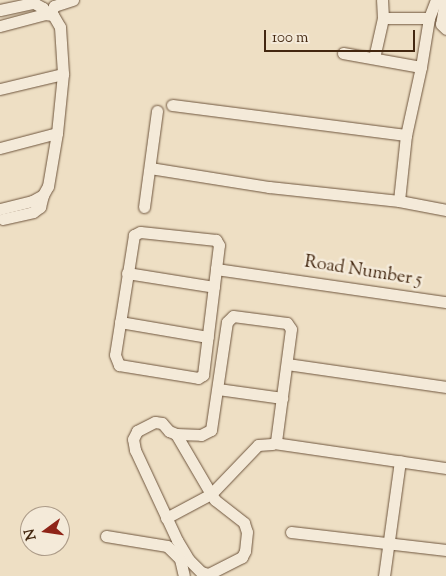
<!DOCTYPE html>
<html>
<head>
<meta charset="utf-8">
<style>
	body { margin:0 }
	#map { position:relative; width:446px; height:576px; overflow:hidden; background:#eedfc4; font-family:"Sorts Mill Goudy",serif }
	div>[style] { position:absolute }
	.roads { filter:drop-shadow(0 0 1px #6e553d) drop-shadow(0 0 1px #6e553d) }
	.minor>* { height:11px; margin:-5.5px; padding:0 5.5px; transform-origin:5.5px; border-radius:5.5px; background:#f4ead9 }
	span { translate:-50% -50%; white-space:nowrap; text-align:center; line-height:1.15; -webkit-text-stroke:5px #f4ead9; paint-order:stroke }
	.street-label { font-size:18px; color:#432710 }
	.north { position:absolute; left:20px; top:506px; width:50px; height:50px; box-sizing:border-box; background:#f4ead9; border:1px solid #ad9c89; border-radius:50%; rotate:256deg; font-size:14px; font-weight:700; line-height:20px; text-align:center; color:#432710 }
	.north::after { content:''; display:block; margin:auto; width:18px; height:22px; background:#8f2418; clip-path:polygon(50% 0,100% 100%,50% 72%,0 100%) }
	.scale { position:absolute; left:264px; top:30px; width:151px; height:22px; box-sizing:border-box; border:2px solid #432710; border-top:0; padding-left:6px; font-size:15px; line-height:18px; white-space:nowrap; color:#432710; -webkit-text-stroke:4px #f4ead9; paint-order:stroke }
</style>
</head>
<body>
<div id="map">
	<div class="roads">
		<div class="minor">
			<i style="left:445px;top:0;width:24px;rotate:99deg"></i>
			<i style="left:441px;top:24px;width:7px;rotate:45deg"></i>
			<i style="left:0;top:10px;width:35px;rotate:-12deg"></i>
			<i style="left:34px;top:3px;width:10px;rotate:29deg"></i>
			<i style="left:43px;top:8px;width:6px;rotate:72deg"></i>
			<i style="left:50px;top:14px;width:9px;rotate:-63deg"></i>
			<i style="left:54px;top:6px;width:20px;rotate:-18deg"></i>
			<i style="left:383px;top:18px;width:46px"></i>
			<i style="left:0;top:26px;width:47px;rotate:-14.9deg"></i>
			<i style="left:45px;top:14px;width:8px;rotate:7deg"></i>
			<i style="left:53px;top:15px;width:14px;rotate:60deg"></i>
			<i style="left:60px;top:27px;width:47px;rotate:86.3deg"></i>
			<i style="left:63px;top:74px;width:59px;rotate:95.8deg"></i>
			<i style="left:57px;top:133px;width:54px;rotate:99.6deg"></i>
			<i style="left:48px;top:186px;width:10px;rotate:119deg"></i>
			<i style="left:43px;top:195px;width:13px;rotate:151deg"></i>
			<i style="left:32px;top:201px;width:33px;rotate:166deg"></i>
			<i style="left:343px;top:53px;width:79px;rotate:10.2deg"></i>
			<i style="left:421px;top:67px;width:70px;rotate:102.4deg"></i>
			<i style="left:406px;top:135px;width:66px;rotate:96.1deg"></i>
			<i style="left:374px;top:58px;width:41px;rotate:-77.3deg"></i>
			<i style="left:383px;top:18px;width:18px;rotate:-93deg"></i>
			<i style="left:421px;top:67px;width:50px;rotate:-80.7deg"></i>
			<i style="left:429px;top:18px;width:19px;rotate:-69deg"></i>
			<i style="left:0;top:89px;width:65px;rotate:-13.4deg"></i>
			<i style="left:172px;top:105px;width:236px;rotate:7.3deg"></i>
			<i style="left:0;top:148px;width:59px;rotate:-14.7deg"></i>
			<i style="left:150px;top:168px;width:121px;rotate:9.1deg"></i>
			<i style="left:269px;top:187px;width:131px;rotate:6.1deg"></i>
			<i style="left:399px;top:201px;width:48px;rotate:10.8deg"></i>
			<i style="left:144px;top:207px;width:97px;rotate:-82.3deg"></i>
			<i style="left:3px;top:219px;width:31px;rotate:-13deg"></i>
			<i style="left:33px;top:212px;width:9px;rotate:-36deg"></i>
			<i style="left:40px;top:207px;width:12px;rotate:-76deg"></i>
			<i style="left:216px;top:269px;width:24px;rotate:-83deg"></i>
			<i style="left:219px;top:245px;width:6px;rotate:-121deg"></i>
			<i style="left:216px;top:240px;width:76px;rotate:-174deg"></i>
			<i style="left:140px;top:232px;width:7px;rotate:153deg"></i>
			<i style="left:134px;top:235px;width:121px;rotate:99deg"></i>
			<i style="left:115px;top:355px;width:11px;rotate:68deg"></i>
			<i style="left:119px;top:365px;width:80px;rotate:9.3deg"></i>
			<i style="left:198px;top:378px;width:6px;rotate:-31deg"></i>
			<i style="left:203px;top:375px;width:107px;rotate:-83deg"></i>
			<i style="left:216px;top:269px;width:232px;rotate:8.2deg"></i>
			<i style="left:127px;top:273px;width:88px;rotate:9.1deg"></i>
			<i style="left:233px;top:316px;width:54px;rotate:7.4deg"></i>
			<i style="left:287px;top:323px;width:7px;rotate:56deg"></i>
			<i style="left:291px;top:329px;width:114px;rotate:97.6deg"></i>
			<i style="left:276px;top:442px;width:4px;rotate:153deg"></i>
			<i style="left:272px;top:444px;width:14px;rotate:176deg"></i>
			<i style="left:258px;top:445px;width:68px;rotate:133.8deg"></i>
			<i style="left:211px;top:494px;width:7px;rotate:56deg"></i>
			<i style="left:215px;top:500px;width:37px;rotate:38deg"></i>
			<i style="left:244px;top:523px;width:9px;rotate:72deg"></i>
			<i style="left:247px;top:532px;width:19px;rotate:96deg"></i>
			<i style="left:245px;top:551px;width:7px;rotate:117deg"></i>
			<i style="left:242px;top:557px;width:38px;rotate:153deg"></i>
			<i style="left:208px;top:574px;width:7px;rotate:-164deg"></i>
			<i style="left:201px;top:572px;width:17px;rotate:-135deg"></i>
			<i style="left:189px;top:560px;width:23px;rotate:-121deg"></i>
			<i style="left:177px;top:540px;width:99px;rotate:-115deg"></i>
			<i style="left:135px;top:450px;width:11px;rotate:-100deg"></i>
			<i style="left:133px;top:439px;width:9px;rotate:-63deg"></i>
			<i style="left:137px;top:431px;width:20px;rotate:-27deg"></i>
			<i style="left:155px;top:422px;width:7px;rotate:8deg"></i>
			<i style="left:162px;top:423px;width:11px;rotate:49deg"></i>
			<i style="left:169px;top:431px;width:8px;rotate:23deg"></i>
			<i style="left:176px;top:434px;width:25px;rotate:2deg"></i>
			<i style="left:201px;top:435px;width:11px;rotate:-27deg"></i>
			<i style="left:211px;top:430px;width:109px;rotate:-81.6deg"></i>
			<i style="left:227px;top:322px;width:8px;rotate:-45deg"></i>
			<i style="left:120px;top:322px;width:89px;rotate:9.7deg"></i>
			<i style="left:287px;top:364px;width:161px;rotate:8.2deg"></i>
			<i style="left:218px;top:389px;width:65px;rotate:8deg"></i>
			<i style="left:274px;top:443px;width:174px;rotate:8.3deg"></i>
			<i style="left:166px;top:518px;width:51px;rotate:-28.1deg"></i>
			<i style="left:211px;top:494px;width:69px;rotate:-120.3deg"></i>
			<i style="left:291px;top:532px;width:156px;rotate:6.6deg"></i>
			<i style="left:106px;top:536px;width:62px;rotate:9.3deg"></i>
			<i style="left:167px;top:546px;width:18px;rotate:45deg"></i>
			<i style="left:180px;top:559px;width:17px;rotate:77deg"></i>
			<i style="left:384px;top:576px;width:116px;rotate:-82.1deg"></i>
		</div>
	</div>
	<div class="street-label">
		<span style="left:363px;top:272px;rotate:9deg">Road Number 5</span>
	</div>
	<div class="north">N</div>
	<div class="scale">100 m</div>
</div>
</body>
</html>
